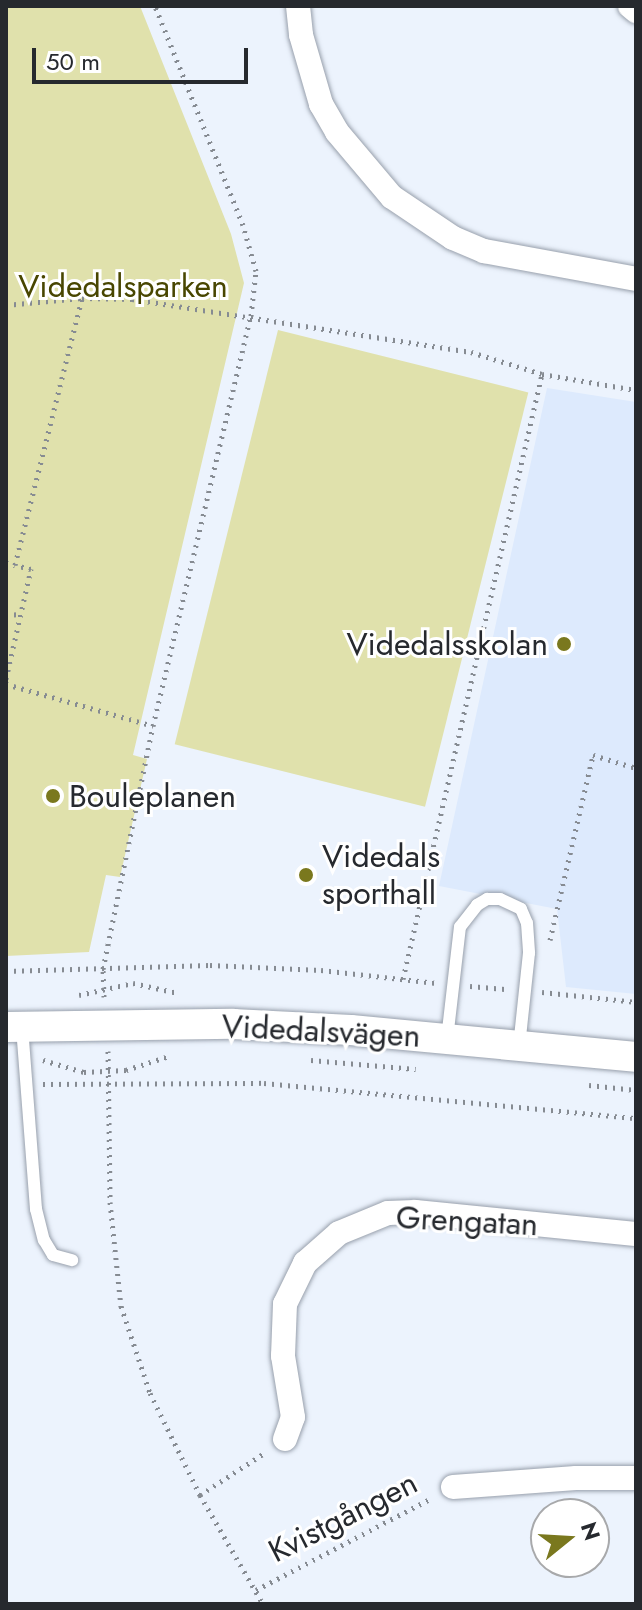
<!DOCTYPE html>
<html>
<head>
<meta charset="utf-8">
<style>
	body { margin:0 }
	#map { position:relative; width:642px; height:1610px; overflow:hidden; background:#ecf3fd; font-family:Jost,sans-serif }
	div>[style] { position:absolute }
	.built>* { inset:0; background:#ddeafd }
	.green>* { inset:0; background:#e0e1ac; transform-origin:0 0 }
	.path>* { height:5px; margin-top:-2.5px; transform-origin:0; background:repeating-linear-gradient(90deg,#868b92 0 2px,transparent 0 8px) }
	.roads { filter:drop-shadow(0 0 2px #98a0ac) drop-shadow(0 0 2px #98a0ac) }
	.service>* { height:12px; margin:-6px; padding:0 6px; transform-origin:6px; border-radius:6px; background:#fff }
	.minor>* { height:24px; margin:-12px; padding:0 12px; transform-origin:12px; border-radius:12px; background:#fff }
	.tertiary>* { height:30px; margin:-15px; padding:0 15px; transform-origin:15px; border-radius:15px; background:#fff }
	.dots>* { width:22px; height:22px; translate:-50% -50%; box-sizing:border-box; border:4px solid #fff; border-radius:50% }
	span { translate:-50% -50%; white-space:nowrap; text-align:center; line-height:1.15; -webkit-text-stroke:6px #fff; paint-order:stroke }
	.park-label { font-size:32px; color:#484600 }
	.poi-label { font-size:32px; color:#26292e }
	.right { translate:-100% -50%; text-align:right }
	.left { translate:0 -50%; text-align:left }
	.street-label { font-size:32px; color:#26292e }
	.frame { position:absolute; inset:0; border:8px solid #26292e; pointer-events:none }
	.north { position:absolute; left:530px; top:1498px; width:80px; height:80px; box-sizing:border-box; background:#fff; border:2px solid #a8a9ab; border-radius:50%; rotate:72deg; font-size:22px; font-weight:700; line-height:32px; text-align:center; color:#26292e }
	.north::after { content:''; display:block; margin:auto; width:28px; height:36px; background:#7a781e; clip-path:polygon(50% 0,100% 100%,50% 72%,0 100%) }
	.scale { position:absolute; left:32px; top:48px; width:216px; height:36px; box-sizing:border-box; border:4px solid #26292e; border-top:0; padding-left:10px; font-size:24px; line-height:28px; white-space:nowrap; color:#26292e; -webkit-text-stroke:6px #fff; paint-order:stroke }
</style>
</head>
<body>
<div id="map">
	<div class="built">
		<i style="clip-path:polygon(547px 388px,636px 402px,636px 994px,566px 987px,557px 909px,439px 886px)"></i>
	</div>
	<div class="green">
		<i style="clip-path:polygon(6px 6px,140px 6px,231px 234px,244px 283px,133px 755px,147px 759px,120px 877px,106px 875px,89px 952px,6px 956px)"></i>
		<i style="left:278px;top:330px;width:258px;height:427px;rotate:14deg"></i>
	</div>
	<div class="path">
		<i style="left:6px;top:305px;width:76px;rotate:-5.3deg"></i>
		<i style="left:82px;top:298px;width:50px;rotate:1.1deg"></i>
		<i style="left:132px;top:299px;width:343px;rotate:8.9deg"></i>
		<i style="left:471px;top:352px;width:74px;rotate:17.2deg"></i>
		<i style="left:542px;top:374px;width:95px;rotate:9.7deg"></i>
		<i style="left:6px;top:563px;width:9px;rotate:13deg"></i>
		<i style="left:15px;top:565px;width:275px;rotate:-75.9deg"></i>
		<i style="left:6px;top:615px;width:15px;rotate:-4deg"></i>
		<i style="left:6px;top:679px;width:113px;rotate:-77.2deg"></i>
		<i style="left:31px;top:569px;width:16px;rotate:-166deg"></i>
		<i style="left:6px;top:684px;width:153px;rotate:15.9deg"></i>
		<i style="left:550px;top:940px;width:190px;rotate:-76.9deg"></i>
		<i style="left:593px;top:755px;width:45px;rotate:16.8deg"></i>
		<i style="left:6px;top:971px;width:204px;rotate:-1.7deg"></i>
		<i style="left:210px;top:965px;width:111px;rotate:2.6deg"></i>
		<i style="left:321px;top:970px;width:116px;rotate:6.4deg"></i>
		<i style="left:403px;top:979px;width:621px;rotate:-77.06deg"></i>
		<i style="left:470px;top:986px;width:38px;rotate:5deg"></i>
		<i style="left:542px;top:992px;width:95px;rotate:6.1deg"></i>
		<i style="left:79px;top:995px;width:55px;rotate:-12.5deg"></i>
		<i style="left:133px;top:983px;width:46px;rotate:12.5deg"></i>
		<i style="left:104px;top:997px;width:28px;rotate:-92deg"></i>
		<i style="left:103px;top:969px;width:248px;rotate:-78.4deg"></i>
		<i style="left:153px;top:726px;width:422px;rotate:-76.6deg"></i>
		<i style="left:251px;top:316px;width:45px;rotate:-83.7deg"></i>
		<i style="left:256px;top:271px;width:48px;rotate:-105.8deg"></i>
		<i style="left:243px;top:225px;width:236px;rotate:-111.9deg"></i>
		<i style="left:108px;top:1051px;width:151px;rotate:89.2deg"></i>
		<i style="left:110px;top:1202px;width:105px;rotate:84deg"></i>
		<i style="left:121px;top:1306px;width:92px;rotate:71.6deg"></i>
		<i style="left:150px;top:1393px;width:114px;rotate:63.9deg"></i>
		<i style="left:200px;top:1495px;width:126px;rotate:60deg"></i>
		<i style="left:43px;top:1060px;width:43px;rotate:16.3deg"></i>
		<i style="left:84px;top:1072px;width:42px;rotate:-2.7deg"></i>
		<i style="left:126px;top:1070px;width:45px;rotate:-18deg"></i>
		<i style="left:311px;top:1060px;width:105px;rotate:4.9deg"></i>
		<i style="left:43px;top:1084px;width:221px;rotate:-0.3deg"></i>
		<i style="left:264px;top:1083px;width:374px;rotate:5.4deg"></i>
		<i style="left:589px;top:1085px;width:47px;rotate:6.1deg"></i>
		<i style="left:200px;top:1495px;width:79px;rotate:-33.1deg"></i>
		<i style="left:256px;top:1590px;width:199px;rotate:-27.6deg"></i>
	</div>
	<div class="roads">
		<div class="service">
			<i style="left:22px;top:1027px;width:183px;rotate:85.6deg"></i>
			<i style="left:36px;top:1209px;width:32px;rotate:76deg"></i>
			<i style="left:44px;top:1240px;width:17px;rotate:59deg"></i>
			<i style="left:53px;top:1255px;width:20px;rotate:15deg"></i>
			<i style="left:447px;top:1039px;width:113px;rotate:-83.4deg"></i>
			<i style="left:460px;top:927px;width:28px;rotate:-52deg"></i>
			<i style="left:477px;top:905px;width:12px;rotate:-31deg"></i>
			<i style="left:487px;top:899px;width:13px"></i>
			<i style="left:500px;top:899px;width:23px;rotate:25deg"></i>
			<i style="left:521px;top:909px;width:15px;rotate:67deg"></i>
			<i style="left:527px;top:923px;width:30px;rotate:86deg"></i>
			<i style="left:529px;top:953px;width:95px;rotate:96.1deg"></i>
		</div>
		<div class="minor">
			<i style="left:298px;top:6px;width:29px;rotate:84deg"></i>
			<i style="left:301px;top:35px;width:72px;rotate:73.8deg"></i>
			<i style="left:321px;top:104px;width:32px;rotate:60deg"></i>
			<i style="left:337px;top:132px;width:85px;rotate:49.8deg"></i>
			<i style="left:392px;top:197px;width:73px;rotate:33.9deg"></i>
			<i style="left:453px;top:238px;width:34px;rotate:23deg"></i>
			<i style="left:484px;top:251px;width:155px;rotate:10.4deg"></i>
			<i style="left:630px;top:6px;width:8px;rotate:40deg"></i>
			<i style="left:285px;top:1439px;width:23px;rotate:-70deg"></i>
			<i style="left:293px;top:1417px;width:62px;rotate:-99.3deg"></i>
			<i style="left:283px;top:1356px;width:52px;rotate:-87.8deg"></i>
			<i style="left:285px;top:1304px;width:46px;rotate:-64deg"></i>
			<i style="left:305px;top:1263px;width:45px;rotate:-41.4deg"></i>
			<i style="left:339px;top:1233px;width:53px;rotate:-22.2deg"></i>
			<i style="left:388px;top:1213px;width:27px;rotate:-2deg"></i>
			<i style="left:415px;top:1212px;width:222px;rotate:5.7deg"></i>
			<i style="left:453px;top:1487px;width:123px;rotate:-4.2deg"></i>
			<i style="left:576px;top:1478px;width:60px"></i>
		</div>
		<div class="tertiary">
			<i style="left:6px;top:1027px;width:227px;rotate:-0.8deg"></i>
			<i style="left:233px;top:1024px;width:118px;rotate:2.9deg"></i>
			<i style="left:351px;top:1030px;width:286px;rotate:5.4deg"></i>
		</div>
	</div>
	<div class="dots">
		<i style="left:564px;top:644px;background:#7a781e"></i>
		<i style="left:53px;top:796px;background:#7a781e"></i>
		<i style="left:306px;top:875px;background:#7a781e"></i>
	</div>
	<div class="park-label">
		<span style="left:123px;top:286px">Videdalsparken</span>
	</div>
	<div class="poi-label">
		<span class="right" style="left:548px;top:644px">Videdalsskolan</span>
		<span class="left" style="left:69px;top:796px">Bouleplanen</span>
		<span class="left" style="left:322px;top:875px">Videdals<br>sporthall</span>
	</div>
	<div class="street-label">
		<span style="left:321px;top:1031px;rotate:3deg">Videdalsvägen</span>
		<span style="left:467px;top:1221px;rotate:3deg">Grengatan</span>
		<span style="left:343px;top:1517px;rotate:-27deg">Kvistgången</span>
	</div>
	<div class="frame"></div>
	<div class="north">N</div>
	<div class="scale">50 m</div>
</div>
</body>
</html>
